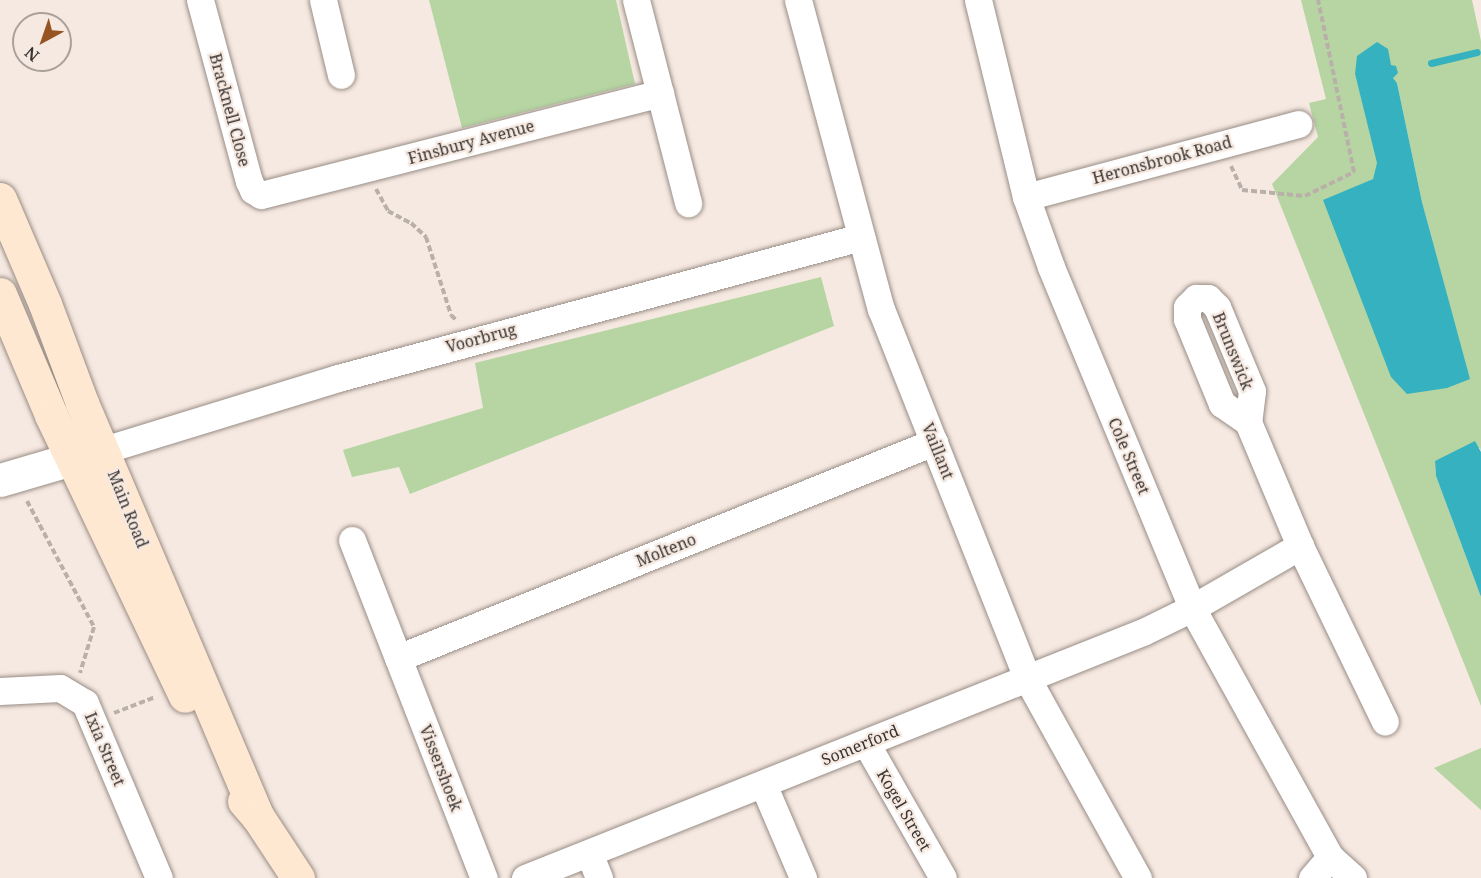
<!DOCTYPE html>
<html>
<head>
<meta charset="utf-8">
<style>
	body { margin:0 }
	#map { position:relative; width:1481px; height:878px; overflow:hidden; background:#f6e9e1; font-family:"Noto Serif",serif }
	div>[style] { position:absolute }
	.green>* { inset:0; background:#b6d5a2 }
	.water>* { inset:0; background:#35b1bf }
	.stream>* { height:7px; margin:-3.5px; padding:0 3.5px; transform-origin:3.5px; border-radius:3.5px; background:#35b1bf }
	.path>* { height:4px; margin-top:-2px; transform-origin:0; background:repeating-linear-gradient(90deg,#bab0aa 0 6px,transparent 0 9px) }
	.roads { filter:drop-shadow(0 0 2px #988d86) drop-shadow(0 0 2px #988d86) }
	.minor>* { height:27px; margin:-13.5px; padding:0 13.5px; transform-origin:13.5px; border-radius:13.5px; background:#fff }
	.tertiary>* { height:33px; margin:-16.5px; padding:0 16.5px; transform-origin:16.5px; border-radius:16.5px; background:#fff }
	.secondary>* { height:33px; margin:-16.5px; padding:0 16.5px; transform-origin:16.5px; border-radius:16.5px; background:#ffe8d2 }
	span { translate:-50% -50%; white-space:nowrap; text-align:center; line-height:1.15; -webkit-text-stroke:4.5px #f6e9e1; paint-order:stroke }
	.street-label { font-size:16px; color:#3a3532 }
	.north { position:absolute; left:12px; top:12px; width:60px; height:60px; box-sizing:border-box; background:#f6e9e1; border:2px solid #aba19b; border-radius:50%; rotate:220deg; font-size:16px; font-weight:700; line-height:24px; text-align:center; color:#3a3532 }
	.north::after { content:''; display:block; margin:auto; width:21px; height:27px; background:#965422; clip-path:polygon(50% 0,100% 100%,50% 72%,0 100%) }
</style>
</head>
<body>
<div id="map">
	<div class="green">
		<i style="clip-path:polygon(429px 0,616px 0,635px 84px,462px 128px)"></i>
		<i style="clip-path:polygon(evenodd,1301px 0,1472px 0,1481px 41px,1481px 452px,1480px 448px,1435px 461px,1436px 476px,1481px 597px,1481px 706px,1272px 184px,1318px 137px,1309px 103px,1326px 99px,1301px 0,1355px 74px,1393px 78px,1397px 83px,1422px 202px,1469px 379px,1323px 201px,1373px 179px,1378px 163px,1355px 74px)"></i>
		<i style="clip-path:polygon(821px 277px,834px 326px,410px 494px,399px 467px,352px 477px,343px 450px,483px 408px,475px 363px)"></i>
		<i style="clip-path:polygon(1481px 748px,1481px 810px,1434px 768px)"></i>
	</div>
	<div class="water">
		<i style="clip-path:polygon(1377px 42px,1388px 49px,1391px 65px,1396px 66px,1398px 73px,1393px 78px,1397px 83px,1422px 202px,1470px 379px,1447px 388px,1407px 394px,1391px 377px,1323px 200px,1373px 179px,1377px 163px,1355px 74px,1357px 56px)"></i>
		<i style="clip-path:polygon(1475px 441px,1481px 452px,1481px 597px,1436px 476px,1435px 461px)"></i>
	</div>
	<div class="stream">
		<i style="left:1431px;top:63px;width:47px;rotate:-13.4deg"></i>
	</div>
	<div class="path">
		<i style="left:1231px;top:166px;width:26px;rotate:65deg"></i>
		<i style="left:1242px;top:190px;width:63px;rotate:5.4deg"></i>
		<i style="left:1305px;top:196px;width:55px;rotate:-26.1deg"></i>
		<i style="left:1354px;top:172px;width:176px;rotate:-101.8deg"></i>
		<i style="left:376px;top:189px;width:25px;rotate:61deg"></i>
		<i style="left:388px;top:211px;width:26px;rotate:28deg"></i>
		<i style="left:411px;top:223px;width:21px;rotate:43deg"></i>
		<i style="left:426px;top:237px;width:82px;rotate:72.2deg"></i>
		<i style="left:451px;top:315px;width:7px;rotate:45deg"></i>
		<i style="left:27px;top:501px;width:143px;rotate:62deg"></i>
		<i style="left:94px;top:627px;width:48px;rotate:106.9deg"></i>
		<i style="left:114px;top:713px;width:44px;rotate:-21.3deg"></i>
	</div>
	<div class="roads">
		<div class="minor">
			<i style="left:200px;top:0;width:188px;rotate:74.9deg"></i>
			<i style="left:249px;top:181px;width:10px;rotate:66deg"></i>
			<i style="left:253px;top:190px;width:9px;rotate:32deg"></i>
			<i style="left:261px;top:195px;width:412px;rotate:-14.3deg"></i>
			<i style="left:323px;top:0;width:77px;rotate:76.5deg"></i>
			<i style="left:636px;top:0;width:210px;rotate:75.6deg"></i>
			<i style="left:798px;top:0;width:320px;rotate:75deg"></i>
			<i style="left:881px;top:309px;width:397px;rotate:68.4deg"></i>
			<i style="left:1027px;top:678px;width:229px;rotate:61deg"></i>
			<i style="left:978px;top:0;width:203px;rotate:76.3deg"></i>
			<i style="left:1026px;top:197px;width:74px;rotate:70.3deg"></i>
			<i style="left:1051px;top:267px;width:369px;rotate:67.5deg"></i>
			<i style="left:1192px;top:608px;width:285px;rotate:61deg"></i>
			<i style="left:1330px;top:857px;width:31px;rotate:42deg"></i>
			<i style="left:1026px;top:197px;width:282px;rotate:-15deg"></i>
			<i style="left:1248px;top:422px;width:32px;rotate:-145deg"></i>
			<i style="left:1222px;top:404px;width:92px;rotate:-112.4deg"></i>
			<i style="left:1187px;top:319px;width:12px;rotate:-90deg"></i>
			<i style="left:1187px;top:307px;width:13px;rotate:-45deg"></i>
			<i style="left:1196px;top:298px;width:12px"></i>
			<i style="left:1208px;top:298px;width:13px;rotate:45deg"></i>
			<i style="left:1217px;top:307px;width:91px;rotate:67.4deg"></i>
			<i style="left:1252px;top:391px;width:31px;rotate:97deg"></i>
			<i style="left:1248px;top:422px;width:134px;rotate:67.2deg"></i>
			<i style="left:1300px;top:546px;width:195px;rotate:64.2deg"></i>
			<i style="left:104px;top:450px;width:245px;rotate:-17.1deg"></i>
			<i style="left:338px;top:378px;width:542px;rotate:-15.09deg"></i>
			<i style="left:352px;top:540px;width:363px;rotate:68.7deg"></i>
			<i style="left:398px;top:658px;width:578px;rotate:-21.95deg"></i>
			<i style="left:0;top:691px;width:60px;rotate:-2.9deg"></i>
			<i style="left:60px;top:688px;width:29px;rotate:31deg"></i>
			<i style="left:85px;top:703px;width:190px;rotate:67.1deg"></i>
			<i style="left:866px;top:743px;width:155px;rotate:60.3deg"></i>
			<i style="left:763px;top:784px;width:102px;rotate:66.9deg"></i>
			<i style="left:589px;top:853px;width:27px;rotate:68deg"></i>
			<i style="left:525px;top:878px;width:665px;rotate:-21.71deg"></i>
			<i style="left:1143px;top:632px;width:55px;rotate:-26.1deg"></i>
			<i style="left:1192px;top:608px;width:125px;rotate:-29.9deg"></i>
			<i style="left:1312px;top:878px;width:28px;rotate:-49deg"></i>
		</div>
		<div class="tertiary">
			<i style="left:0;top:480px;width:103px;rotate:-16.3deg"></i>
		</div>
		<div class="secondary">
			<i style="left:0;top:199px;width:114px;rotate:66.8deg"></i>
			<i style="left:45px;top:304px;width:106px;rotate:69.5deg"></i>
			<i style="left:82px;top:403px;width:450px;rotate:67deg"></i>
			<i style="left:0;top:294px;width:131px;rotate:67.1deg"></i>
			<i style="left:51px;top:415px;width:311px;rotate:64.5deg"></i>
			<i style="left:244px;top:801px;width:21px;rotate:49deg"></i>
			<i style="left:258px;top:817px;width:73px;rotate:56.7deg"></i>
		</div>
	</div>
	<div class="street-label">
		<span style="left:230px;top:110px;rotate:75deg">Bracknell Close</span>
		<span style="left:471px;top:142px;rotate:-15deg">Finsbury Avenue</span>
		<span style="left:1162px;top:160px;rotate:-15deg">Heronsbrook Road</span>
		<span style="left:481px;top:338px;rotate:-15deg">Voorbrug</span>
		<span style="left:1233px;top:351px;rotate:68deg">Brunswick</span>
		<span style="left:938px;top:451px;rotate:68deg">Vaillant</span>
		<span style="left:1129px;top:456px;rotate:67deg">Cole Street</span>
		<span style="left:128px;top:509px;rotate:68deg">Main Road</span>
		<span style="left:666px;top:550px;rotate:-22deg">Molteno</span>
		<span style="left:860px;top:745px;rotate:-22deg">Somerford</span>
		<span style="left:105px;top:749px;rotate:67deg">Ixia Street</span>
		<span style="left:441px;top:768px;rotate:69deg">Vissershoek</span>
		<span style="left:904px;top:810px;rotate:60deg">Kogel Street</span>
	</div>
	<div class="north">N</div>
</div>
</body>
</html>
